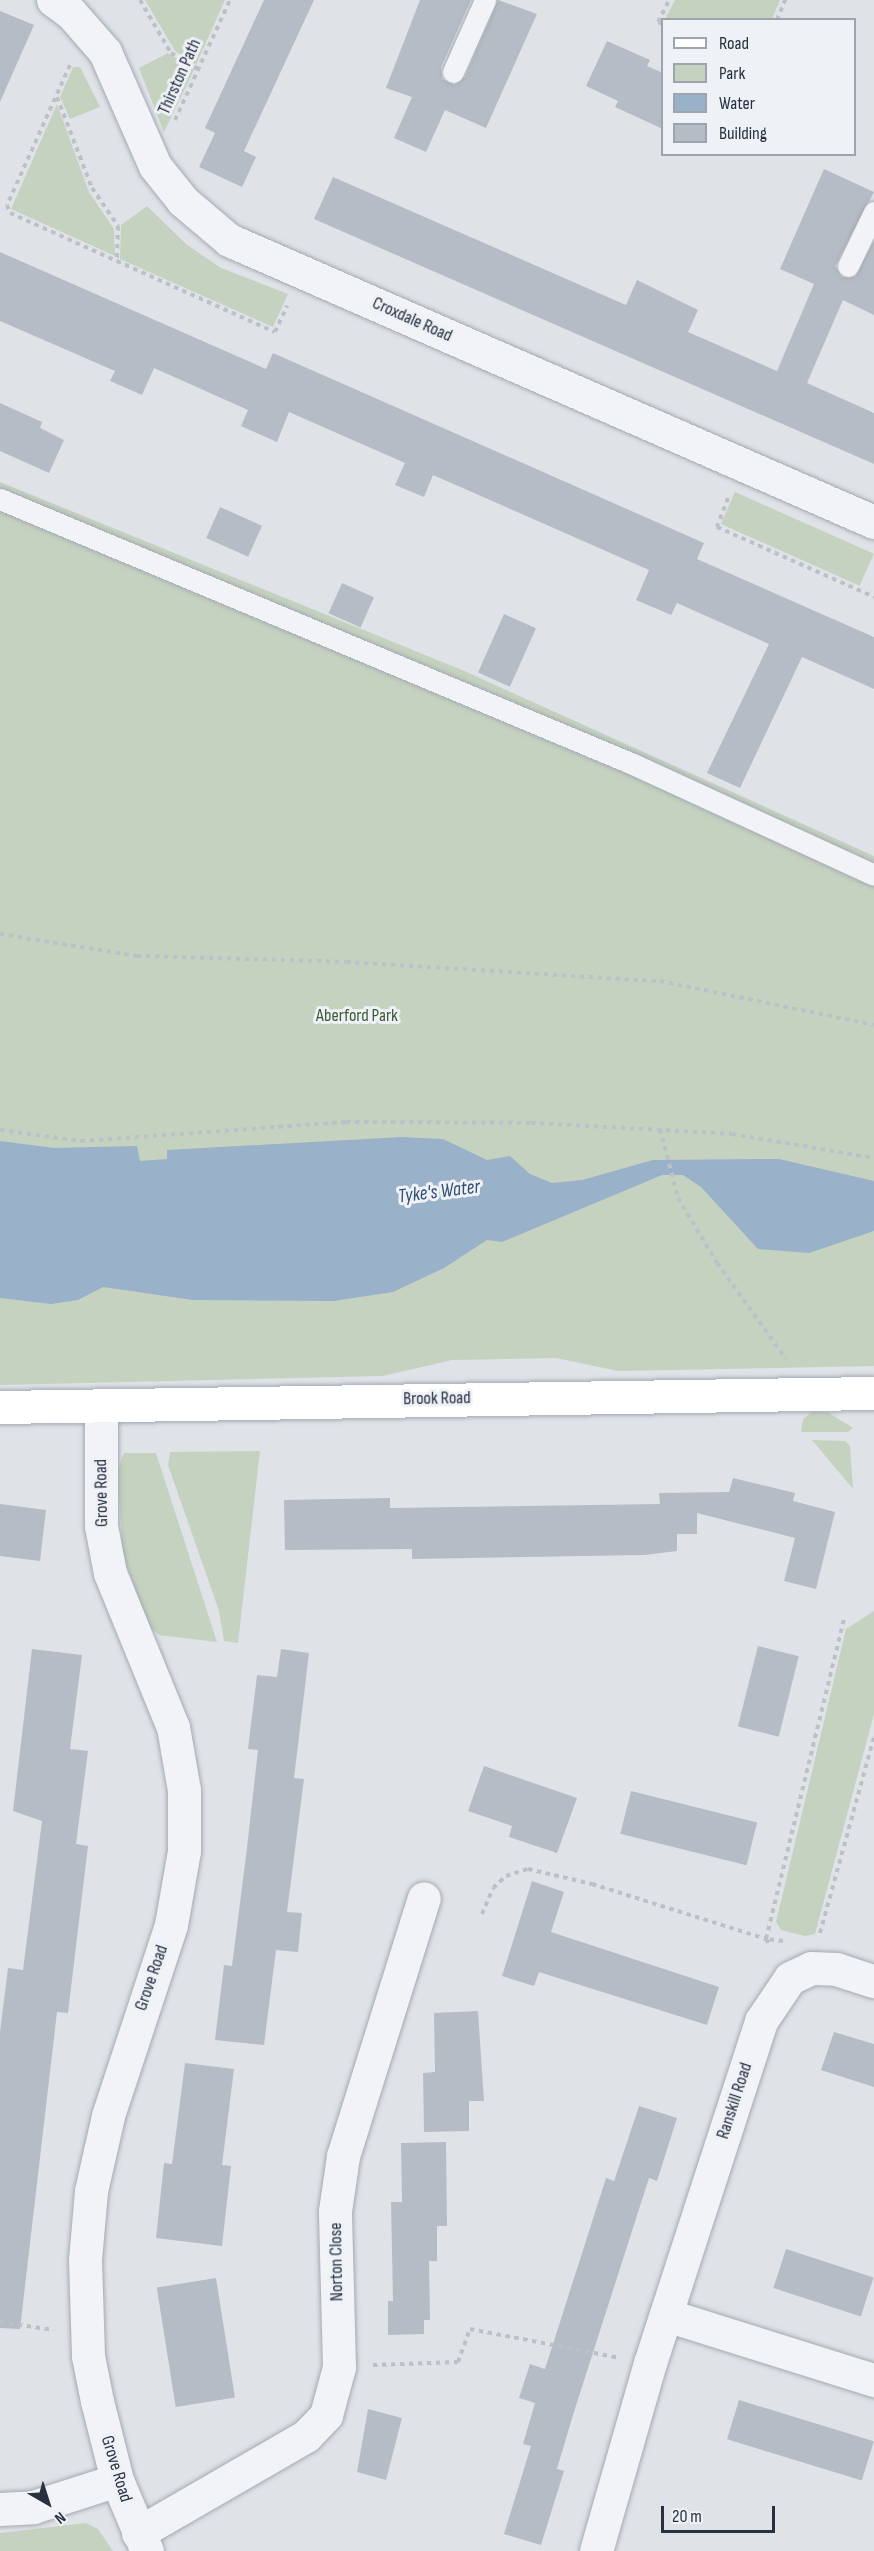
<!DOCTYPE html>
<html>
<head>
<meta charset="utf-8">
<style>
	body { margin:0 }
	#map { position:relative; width:874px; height:2551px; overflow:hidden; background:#dfe3e8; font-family:"Sofia Sans Condensed",sans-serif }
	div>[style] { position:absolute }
	.green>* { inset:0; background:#c5d2c0; transform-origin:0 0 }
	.water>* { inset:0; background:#99b1c9 }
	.building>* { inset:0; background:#b6bcc5; transform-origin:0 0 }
	.path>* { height:4px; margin-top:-2px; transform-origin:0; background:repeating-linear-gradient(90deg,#bcc1c7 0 4.5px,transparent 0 9px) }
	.roads { filter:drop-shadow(0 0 2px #a4aab2) drop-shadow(0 0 2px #a4aab2) }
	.lane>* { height:21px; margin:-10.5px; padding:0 10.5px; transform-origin:10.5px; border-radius:10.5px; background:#f1f3f7 }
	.street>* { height:33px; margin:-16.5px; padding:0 16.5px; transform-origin:16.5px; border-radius:16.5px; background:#f1f3f7 }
	.secondary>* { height:33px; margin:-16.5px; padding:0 16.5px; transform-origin:16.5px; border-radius:16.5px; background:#fff }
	span { translate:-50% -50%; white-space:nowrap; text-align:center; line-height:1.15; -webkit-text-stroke:6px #eef1f6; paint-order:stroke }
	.street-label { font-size:18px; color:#273140 }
	.park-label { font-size:18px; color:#3c5c35 }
	.water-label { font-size:20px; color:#315074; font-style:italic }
	.legend { position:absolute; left:661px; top:18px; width:195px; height:138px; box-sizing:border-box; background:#eef1f6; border:2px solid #9ea4ad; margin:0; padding:8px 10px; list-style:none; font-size:18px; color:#273140 }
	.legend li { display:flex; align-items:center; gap:12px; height:30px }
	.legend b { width:30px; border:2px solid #9ea4ad }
	.north { position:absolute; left:18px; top:2473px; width:60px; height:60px; -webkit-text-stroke:4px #eef1f6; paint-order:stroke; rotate:141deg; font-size:16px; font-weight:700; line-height:24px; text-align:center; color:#273140 }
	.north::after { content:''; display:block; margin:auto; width:21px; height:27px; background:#273140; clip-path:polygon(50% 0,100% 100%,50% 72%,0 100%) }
	.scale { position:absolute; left:661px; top:2506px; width:114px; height:27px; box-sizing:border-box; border:3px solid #273140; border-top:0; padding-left:8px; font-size:18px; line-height:21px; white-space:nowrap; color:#273140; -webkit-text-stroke:4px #eef1f6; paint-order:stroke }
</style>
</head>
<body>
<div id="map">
	<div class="green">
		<i style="clip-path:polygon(145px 0,225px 0,196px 65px,175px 51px)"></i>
		<i style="clip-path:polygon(675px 0,780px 0,772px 19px,665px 19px)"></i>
		<i style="clip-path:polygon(168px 53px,194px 70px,164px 132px,139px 68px)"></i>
		<i style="clip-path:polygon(73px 67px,80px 67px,100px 107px,70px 119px,60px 97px)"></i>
		<i style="clip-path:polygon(57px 104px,89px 192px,114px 229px,115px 256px,11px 209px)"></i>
		<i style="clip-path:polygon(147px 206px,186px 244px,221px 268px,288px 294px,273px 327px,120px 259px,121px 225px)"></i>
		<i style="clip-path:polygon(0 482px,462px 670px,874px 856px,874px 1366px,618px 1371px,556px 1358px,452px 1360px,383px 1376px,0 1385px)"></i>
		<i style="left:735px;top:492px;width:152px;height:35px;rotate:24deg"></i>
		<i style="clip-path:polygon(814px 1410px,829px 1413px,853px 1428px,848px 1432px,801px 1432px,803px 1419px)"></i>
		<i style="clip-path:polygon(812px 1440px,845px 1441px,850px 1446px,853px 1489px)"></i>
		<i style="clip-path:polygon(260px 1451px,238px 1643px,224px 1641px,219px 1611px,168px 1465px,170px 1452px)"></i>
		<i style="clip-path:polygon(124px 1453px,156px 1453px,217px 1642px,159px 1635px,147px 1624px,123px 1554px,117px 1472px)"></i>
		<i style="clip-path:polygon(874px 1611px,874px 1714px,815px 1934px,805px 1936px,781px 1930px,776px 1922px,846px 1629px)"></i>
		<i style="clip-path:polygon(86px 2523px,98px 2529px,113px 2551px,0 2551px,0 2533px)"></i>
	</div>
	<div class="water">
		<i style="clip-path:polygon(402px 1137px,443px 1139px,487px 1160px,510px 1156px,530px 1174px,552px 1183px,582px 1180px,653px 1160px,779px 1159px,874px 1181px,874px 1231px,809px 1253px,758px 1249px,701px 1187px,683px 1175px,662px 1175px,502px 1242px,487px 1240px,444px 1268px,393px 1292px,334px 1301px,193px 1300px,103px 1287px,78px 1300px,51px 1304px,0 1298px,0 1141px,54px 1148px,137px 1146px,140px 1161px,167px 1159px,167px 1150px)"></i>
	</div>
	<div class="building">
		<i style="clip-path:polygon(264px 0,314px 0,244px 151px,256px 157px,242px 187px,199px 167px,215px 133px,205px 128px)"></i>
		<i style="clip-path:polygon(420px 0,471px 0,441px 67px,442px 79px,454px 85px,465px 77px,498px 0,537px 14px,486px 128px,445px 110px,426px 152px,394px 138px,412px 97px,386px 88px)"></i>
		<i style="clip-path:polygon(0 11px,34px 25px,0 102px)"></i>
		<i style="clip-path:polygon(607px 41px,650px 60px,647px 66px,663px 73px,663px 129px,615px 107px,618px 101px,586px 86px)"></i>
		<i style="clip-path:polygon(824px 169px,874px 192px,835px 266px,842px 277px,855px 277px,874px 241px,874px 315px,843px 300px,807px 383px,874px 413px,874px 464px,314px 219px,333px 177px,626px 305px,637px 280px,698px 310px,688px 332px,777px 371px,814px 284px,780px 269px)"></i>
		<i style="clip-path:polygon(0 252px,266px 369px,273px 353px,704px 543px,697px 559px,874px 637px,874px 689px,802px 657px,740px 788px,707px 773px,769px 644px,677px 603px,671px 615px,636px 600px,649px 570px,433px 475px,424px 497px,395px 485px,405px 463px,289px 412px,277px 442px,241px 426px,248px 410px,154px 368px,142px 395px,110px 381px,115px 371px,0 321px)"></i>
		<i style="clip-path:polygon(0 403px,42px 422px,40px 428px,64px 440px,49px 473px,0 451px)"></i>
		<i style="left:220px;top:507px;width:46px;height:34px;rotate:24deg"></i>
		<i style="left:342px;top:583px;width:35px;height:33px;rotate:24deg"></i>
		<i style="left:504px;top:614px;width:35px;height:64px;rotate:24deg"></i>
		<i style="clip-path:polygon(733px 1478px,795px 1493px,793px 1501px,835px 1512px,816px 1589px,784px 1581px,795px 1538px,697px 1513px,697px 1534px,677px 1534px,677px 1551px,645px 1555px,412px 1559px,412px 1549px,285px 1550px,284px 1500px,390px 1498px,390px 1508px,660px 1504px,659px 1493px,729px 1492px)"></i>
		<i style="clip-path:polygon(0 1504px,46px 1510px,40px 1561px,0 1556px)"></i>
		<i style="left:758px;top:1646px;width:42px;height:83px;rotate:14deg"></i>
		<i style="clip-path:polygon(32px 1649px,82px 1655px,70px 1749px,88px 1751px,76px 1844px,88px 1846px,68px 2013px,57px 2012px,20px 2329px,0 2328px,0 2032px,8px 1968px,23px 1970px,42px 1821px,13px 1811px)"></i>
		<i style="clip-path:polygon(281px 1649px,309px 1653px,294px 1778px,304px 1779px,287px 1912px,302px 1913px,298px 1952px,276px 1950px,264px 2045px,215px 2040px,224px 1965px,232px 1966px,247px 1848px,258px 1750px,248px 1749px,257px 1675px,277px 1677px)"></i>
		<i style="clip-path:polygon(484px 1766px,577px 1798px,557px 1853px,509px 1837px,512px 1826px,468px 1811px)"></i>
		<i style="left:631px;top:1791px;width:130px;height:44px;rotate:14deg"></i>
		<i style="clip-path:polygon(532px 1881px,564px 1892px,551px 1932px,719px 1987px,707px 2025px,539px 1972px,534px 1986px,502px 1976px)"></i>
		<i style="clip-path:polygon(478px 2011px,484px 2101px,469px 2101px,469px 2131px,424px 2132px,423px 2073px,435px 2072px,434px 2013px)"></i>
		<i style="clip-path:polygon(834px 2032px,874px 2044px,874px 2087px,821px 2070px)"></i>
		<i style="clip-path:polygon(185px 2063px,234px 2069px,222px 2165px,231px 2166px,222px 2246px,156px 2238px,164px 2163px,172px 2164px)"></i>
		<i style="clip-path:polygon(639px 2106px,677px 2118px,657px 2181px,649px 2178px,573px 2415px,557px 2469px,564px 2471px,541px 2545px,504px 2534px,531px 2446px,523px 2444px,535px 2403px,519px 2398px,530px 2364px,545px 2369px,606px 2178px,614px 2181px)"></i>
		<i style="clip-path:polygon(446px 2142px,447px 2226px,437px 2226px,437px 2261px,429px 2261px,430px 2320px,424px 2320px,424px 2334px,388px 2335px,388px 2301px,393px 2301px,391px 2202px,402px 2202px,401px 2143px)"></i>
		<i style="left:786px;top:2249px;width:92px;height:41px;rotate:18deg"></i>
		<i style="left:216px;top:2278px;width:121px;height:60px;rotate:81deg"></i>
		<i style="left:739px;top:2400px;width:141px;height:41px;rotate:17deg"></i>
		<i style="clip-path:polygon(368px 2409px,402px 2418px,386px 2480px,357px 2472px)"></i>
	</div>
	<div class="path">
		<i style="left:140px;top:0;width:61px;rotate:59.7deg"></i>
		<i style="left:171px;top:53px;width:31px;rotate:31deg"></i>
		<i style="left:777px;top:20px;width:22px;rotate:-68deg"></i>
		<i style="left:662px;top:24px;width:4px;rotate:-153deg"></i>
		<i style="left:658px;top:22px;width:25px;rotate:-63deg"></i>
		<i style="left:70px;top:65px;width:154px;rotate:114.2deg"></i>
		<i style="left:7px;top:205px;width:9px;rotate:69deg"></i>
		<i style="left:10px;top:213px;width:290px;rotate:24.2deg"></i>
		<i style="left:275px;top:332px;width:29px;rotate:-65deg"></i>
		<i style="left:57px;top:97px;width:97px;rotate:69deg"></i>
		<i style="left:92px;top:188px;width:46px;rotate:55.6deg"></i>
		<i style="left:118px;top:226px;width:35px;rotate:92deg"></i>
		<i style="left:175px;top:120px;width:132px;rotate:-65.4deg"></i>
		<i style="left:728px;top:498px;width:31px;rotate:111deg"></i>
		<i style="left:717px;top:527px;width:172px;rotate:24deg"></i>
		<i style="left:0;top:934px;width:139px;rotate:9.1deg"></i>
		<i style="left:137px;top:956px;width:209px;rotate:1.6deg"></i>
		<i style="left:346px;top:962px;width:315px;rotate:3.5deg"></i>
		<i style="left:660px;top:981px;width:218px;rotate:11.6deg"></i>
		<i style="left:660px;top:1129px;width:71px;rotate:75.4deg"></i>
		<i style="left:678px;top:1198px;width:76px;rotate:59deg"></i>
		<i style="left:717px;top:1263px;width:118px;rotate:54.3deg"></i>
		<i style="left:0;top:1130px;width:82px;rotate:7.7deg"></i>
		<i style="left:81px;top:1141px;width:266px;rotate:-4.1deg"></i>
		<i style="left:346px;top:1122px;width:185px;rotate:0.3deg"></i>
		<i style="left:531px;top:1123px;width:201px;rotate:3.1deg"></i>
		<i style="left:732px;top:1134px;width:144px;rotate:9.6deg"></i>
		<i style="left:482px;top:1914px;width:28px;rotate:-67deg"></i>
		<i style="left:493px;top:1888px;width:18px;rotate:-43deg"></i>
		<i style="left:506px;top:1876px;width:23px;rotate:-18deg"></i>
		<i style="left:528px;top:1869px;width:66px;rotate:13.2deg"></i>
		<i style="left:592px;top:1884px;width:182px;rotate:17.5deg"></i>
		<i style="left:766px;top:1939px;width:9px;rotate:58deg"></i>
		<i style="left:820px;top:1933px;width:203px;rotate:-74.6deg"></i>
		<i style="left:783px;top:1941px;width:17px;rotate:-173deg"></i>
		<i style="left:766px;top:1939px;width:329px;rotate:-76.3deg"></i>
		<i style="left:0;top:2322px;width:54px;rotate:8.6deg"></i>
		<i style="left:373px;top:2365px;width:85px;rotate:-2deg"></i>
		<i style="left:458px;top:2362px;width:35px;rotate:-70deg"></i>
		<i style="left:470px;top:2329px;width:149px;rotate:10.9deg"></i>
	</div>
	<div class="roads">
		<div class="lane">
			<i style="left:453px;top:72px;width:79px;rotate:-66deg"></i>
			<i style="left:848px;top:266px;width:60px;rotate:-64.3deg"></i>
			<i style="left:0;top:499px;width:686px;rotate:22.72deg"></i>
			<i style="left:633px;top:764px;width:265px;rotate:24.7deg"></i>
		</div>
		<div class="street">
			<i style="left:53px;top:0;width:22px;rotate:36deg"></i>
			<i style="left:71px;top:13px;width:52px;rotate:48.9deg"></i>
			<i style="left:105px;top:52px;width:124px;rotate:66.3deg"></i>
			<i style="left:155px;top:166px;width:45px;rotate:51.3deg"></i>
			<i style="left:183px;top:201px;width:60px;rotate:40.3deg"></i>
			<i style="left:229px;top:240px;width:704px;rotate:23.62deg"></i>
			<i style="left:101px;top:1405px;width:121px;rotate:90deg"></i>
			<i style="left:101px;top:1526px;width:48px;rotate:79.2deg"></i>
			<i style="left:110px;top:1573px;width:166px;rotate:67.8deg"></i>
			<i style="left:173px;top:1727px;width:64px;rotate:80.1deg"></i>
			<i style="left:184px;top:1790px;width:61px;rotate:90deg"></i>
			<i style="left:184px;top:1851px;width:75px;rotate:100deg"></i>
			<i style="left:171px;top:1925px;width:201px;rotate:108.3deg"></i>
			<i style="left:108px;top:2116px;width:77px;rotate:102.8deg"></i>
			<i style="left:91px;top:2191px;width:69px;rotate:95deg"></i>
			<i style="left:85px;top:2260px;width:96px;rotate:88.2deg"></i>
			<i style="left:88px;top:2356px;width:46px;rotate:78.7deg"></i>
			<i style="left:97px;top:2401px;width:81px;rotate:75.8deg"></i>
			<i style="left:117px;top:2480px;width:77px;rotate:67.1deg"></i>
			<i style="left:666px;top:2315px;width:218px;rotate:17.4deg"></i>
			<i style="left:0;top:2509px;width:33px;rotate:-3deg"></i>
			<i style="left:33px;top:2507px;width:88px;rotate:-17.8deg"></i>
			<i style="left:138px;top:2533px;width:194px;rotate:-30deg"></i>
			<i style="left:306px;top:2436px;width:29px;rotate:-46deg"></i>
			<i style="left:326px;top:2415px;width:50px;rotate:-74.8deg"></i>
			<i style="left:339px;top:2367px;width:156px;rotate:-91.5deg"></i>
			<i style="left:335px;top:2211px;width:56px;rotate:-81.7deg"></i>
			<i style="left:343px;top:2156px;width:270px;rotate:-72.6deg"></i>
			<i style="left:596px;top:2551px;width:196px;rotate:-74deg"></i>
			<i style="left:650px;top:2363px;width:360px;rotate:-72deg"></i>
			<i style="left:761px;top:2021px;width:52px;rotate:-56deg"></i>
			<i style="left:790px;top:1978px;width:23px;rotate:-25deg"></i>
			<i style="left:811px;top:1968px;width:25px;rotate:2deg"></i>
			<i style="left:836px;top:1969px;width:40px;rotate:18deg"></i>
		</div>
		<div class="secondary">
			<i style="left:0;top:1407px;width:874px;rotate:-0.92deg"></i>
		</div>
	</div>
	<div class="street-label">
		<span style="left:180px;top:77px;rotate:-66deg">Thirston Path</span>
		<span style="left:412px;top:320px;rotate:24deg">Croxdale Road</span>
		<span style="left:437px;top:1399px;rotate:-1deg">Brook Road</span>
		<span style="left:102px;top:1493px;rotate:-91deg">Grove Road</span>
		<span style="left:152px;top:1978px;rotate:-71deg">Grove Road</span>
		<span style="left:735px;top:2101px;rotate:-72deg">Ranskill Road</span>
		<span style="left:337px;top:2262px;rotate:-91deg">Norton Close</span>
		<span style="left:116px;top:2469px;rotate:73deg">Grove Road</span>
	</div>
	<div class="park-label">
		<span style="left:357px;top:1016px">Aberford Park</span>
	</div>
	<div class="water-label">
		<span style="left:439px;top:1192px;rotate:-7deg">Tyke's Water</span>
	</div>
	<ul class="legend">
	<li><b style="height:8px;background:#fff"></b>Road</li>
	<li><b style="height:16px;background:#c5d2c0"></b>Park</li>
	<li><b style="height:16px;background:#99b1c9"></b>Water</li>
	<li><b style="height:16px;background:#b6bcc5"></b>Building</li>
	</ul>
	<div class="north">N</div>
	<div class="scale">20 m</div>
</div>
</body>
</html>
